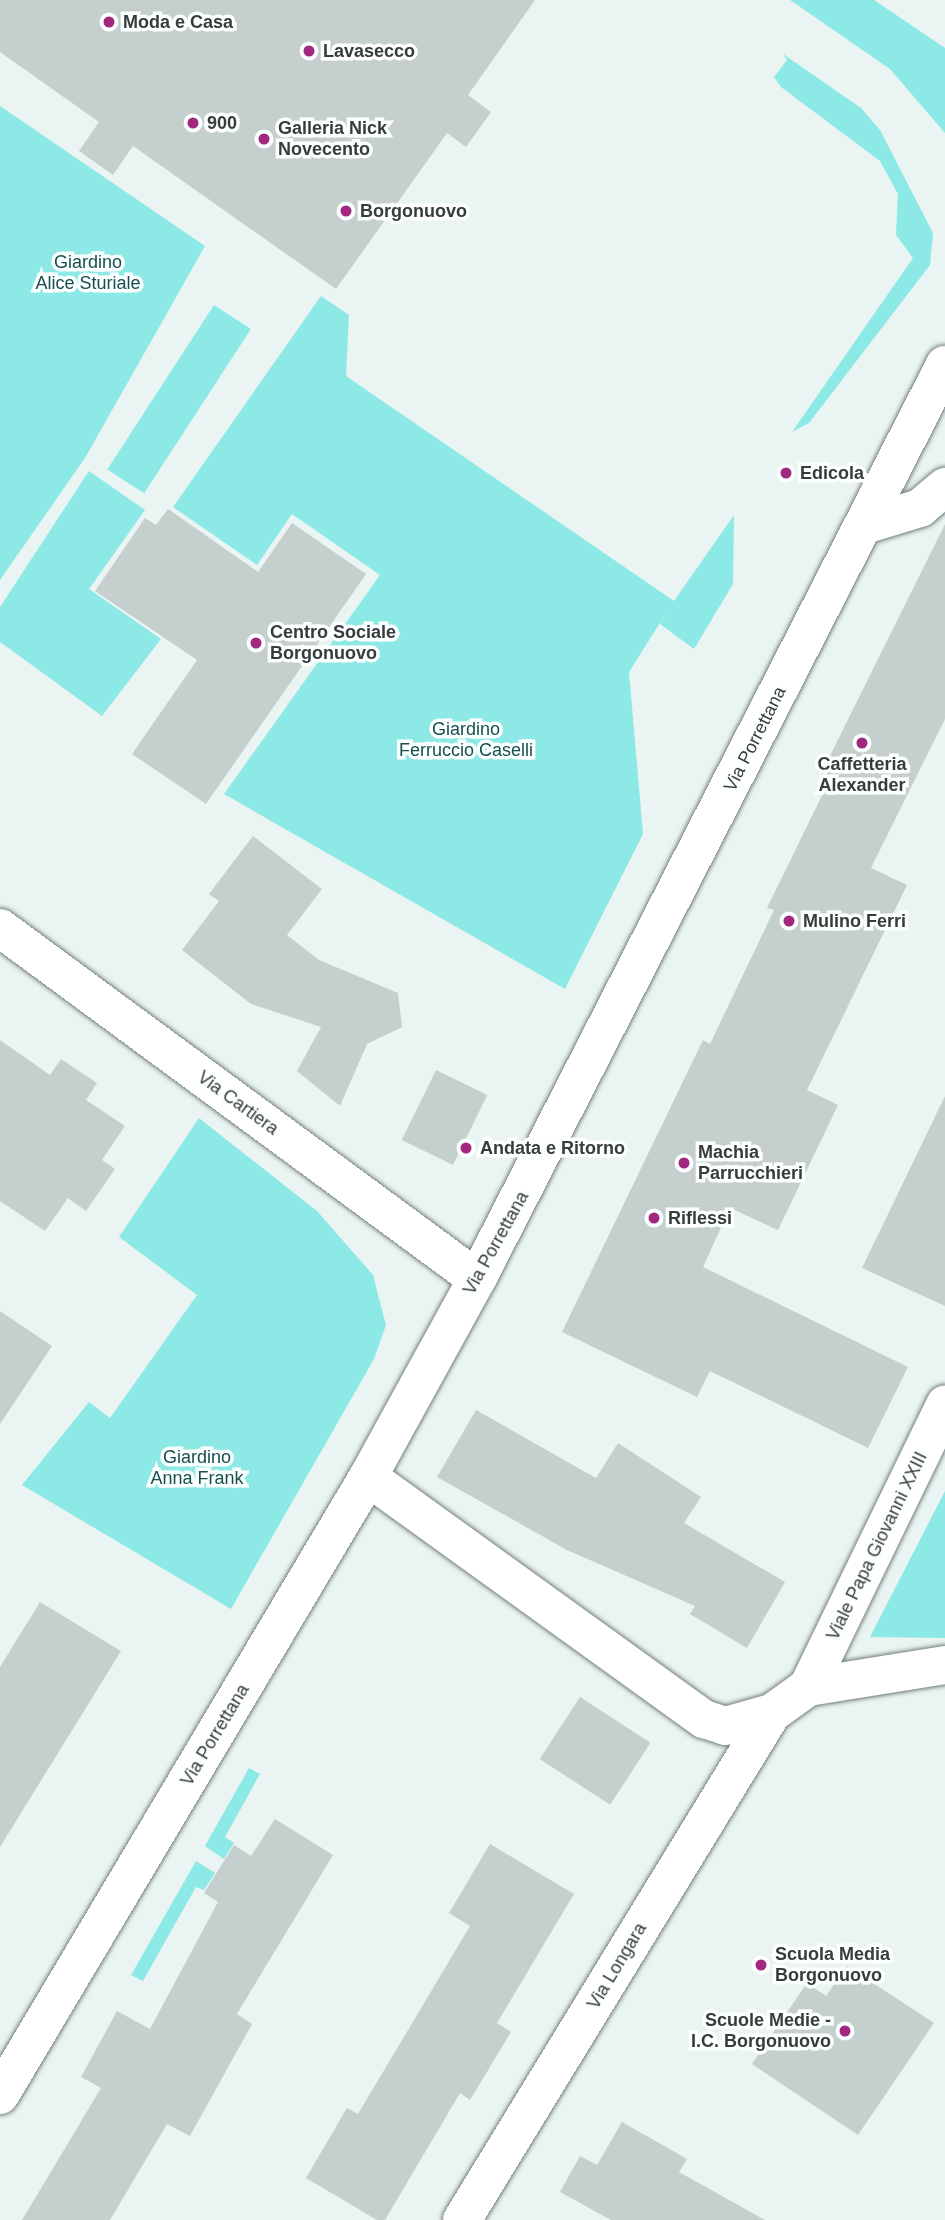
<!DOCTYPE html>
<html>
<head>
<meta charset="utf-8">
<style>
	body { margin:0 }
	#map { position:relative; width:945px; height:2220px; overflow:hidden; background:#e9f4f3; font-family:Arial,sans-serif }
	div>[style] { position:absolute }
	.green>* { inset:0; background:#8de9e5; transform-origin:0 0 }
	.building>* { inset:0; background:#c4cfce; transform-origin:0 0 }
	.roads { filter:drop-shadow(0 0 2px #757f7f) drop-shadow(0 0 2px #757f7f) }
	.street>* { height:38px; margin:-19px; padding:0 19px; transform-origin:19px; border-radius:19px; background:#fff }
	.secondary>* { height:38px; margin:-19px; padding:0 19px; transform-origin:19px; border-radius:19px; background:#fff }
	.dots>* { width:19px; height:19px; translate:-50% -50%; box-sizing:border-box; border:4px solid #fcffff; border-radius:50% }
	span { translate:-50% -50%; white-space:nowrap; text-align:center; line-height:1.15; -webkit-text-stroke:7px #fcffff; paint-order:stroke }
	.poi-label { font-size:18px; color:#383c3c; font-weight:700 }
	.left { translate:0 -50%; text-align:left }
	.right { translate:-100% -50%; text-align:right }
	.park-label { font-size:18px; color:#184e4d }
	.street-label { font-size:18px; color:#383c3c }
</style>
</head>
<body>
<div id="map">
	<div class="green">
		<i style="clip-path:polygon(790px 0,874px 0,945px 48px,945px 133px,890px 69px)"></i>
		<i style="clip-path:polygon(783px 54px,861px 108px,880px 130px,933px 233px,930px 265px,809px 423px,792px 432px,913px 258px,896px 235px,898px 194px,880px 161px,781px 87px,774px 77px,787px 60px)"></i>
		<i style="clip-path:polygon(0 106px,205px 246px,85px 458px,0 580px)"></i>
		<i style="clip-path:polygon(321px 296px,349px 315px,346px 376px,674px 601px,734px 515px,733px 584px,694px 649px,660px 624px,670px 607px,629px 672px,643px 834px,565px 989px,224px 794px,380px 575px,292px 514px,257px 565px,173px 507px)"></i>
		<i style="left:214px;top:305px;width:44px;height:196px;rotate:33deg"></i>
		<i style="clip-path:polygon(89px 471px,145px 510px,89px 589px,161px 639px,102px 716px,0 642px,0 607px)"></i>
		<i style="clip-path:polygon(199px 1118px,317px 1211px,373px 1275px,386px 1325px,374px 1359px,231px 1609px,22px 1485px,89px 1402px,110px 1418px,197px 1295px,119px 1237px)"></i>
		<i style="clip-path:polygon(945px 1491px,945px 1638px,870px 1637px)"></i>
		<i style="clip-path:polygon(249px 1768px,260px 1774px,225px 1837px,234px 1843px,224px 1859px,205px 1846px)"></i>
		<i style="clip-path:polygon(196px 1861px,215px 1873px,204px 1890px,196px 1887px,143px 1981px,131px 1975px)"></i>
	</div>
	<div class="building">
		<i style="clip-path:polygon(0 0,535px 0,468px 95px,491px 112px,466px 147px,447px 133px,336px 289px,133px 146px,113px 175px,79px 151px,99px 122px,0 52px)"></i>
		<i style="clip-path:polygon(168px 509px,258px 572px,292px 523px,366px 574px,206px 804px,132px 754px,197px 660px,95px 591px,145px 518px,156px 525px)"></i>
		<i style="clip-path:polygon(945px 524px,945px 719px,871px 868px,907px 885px,807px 1090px,838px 1105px,778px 1230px,730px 1208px,703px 1267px,908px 1367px,868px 1448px,710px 1371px,697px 1397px,562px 1332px,703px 1040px,710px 1044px,774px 910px,767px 908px,830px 779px,821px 774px)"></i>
		<i style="clip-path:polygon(253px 836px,322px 889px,287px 935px,319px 960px,398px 993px,402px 1027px,367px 1044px,340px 1106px,297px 1071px,321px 1027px,251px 1004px,182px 950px,219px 901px,209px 894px)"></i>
		<i style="clip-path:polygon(0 1040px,50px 1075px,61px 1059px,97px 1083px,86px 1100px,125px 1126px,102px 1160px,115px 1169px,86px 1211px,68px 1198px,45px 1231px,0 1201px)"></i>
		<i style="left:436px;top:1070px;width:57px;height:78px;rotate:26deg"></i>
		<i style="clip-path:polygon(945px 1096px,945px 1306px,862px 1268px)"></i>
		<i style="clip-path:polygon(0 1311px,52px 1346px,0 1424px)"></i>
		<i style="clip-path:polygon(476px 1410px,596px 1478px,618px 1443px,701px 1497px,684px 1523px,785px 1582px,747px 1648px,690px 1614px,695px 1606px,567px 1550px,437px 1477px)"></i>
		<i style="clip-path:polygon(40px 1602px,121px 1651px,0 1847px,0 1667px)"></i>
		<i style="left:580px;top:1697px;width:84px;height:74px;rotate:33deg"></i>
		<i style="clip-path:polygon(275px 1819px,333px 1855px,237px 2014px,252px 2024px,190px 2136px,167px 2124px,110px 2220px,22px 2220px,101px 2088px,81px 2077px,117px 2011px,150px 2029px,218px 1902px,204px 1893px,234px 1845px,251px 1856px)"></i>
		<i style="clip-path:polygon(490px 1844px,574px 1894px,497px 2023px,511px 2032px,470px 2100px,460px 2093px,385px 2220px,377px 2220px,306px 2178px,347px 2108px,358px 2114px,470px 1926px,449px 1913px)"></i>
		<i style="clip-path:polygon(847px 1966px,934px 2023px,858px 2135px,752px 2064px,807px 1983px,826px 1996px)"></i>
		<i style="clip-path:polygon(622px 2122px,687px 2159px,679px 2172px,765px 2220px,611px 2220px,560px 2192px,580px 2156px,597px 2165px)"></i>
	</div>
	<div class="roads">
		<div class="street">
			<i style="left:864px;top:525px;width:59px;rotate:-16.9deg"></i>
			<i style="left:920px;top:508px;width:33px;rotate:-40deg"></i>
			<i style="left:0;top:928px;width:592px;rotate:36.35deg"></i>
			<i style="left:368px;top:1477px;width:414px;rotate:35.8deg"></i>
			<i style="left:704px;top:1719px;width:22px;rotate:18deg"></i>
			<i style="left:725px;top:1726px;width:49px;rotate:-15.5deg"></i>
			<i style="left:772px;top:1713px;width:44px;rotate:-35.8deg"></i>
			<i style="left:808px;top:1687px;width:314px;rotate:-64.1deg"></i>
			<i style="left:808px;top:1687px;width:139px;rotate:-9.1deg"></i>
			<i style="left:462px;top:2220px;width:594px;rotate:-58.56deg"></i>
		</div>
		<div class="secondary">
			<i style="left:0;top:2095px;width:719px;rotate:-59.23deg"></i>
			<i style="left:368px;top:1477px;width:226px;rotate:-61.2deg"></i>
			<i style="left:477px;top:1279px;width:1027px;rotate:-62.89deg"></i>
		</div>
	</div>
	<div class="dots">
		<i style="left:109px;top:22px;background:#a1287e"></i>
		<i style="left:309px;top:51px;background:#a1287e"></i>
		<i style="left:193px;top:123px;background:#a1287e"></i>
		<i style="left:264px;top:139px;background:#a1287e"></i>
		<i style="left:346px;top:211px;background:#a1287e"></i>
		<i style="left:786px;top:473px;background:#a1287e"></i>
		<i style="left:256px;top:643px;background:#a1287e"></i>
		<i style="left:862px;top:743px;background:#a1287e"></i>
		<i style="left:789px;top:921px;background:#a1287e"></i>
		<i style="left:466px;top:1148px;background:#a1287e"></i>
		<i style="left:684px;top:1163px;background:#a1287e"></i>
		<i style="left:654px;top:1218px;background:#a1287e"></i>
		<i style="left:761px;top:1965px;background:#a1287e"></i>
		<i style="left:845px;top:2031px;background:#a1287e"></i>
	</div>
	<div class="poi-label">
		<span class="left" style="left:123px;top:22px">Moda e Casa</span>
		<span class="left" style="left:323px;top:51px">Lavasecco</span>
		<span class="left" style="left:207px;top:123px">900</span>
		<span class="left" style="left:278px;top:139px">Galleria Nick<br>Novecento</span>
		<span class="left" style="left:360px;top:211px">Borgonuovo</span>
		<span class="left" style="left:800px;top:473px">Edicola</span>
		<span class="left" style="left:270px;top:643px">Centro Sociale<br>Borgonuovo</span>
		<span style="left:862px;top:775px">Caffetteria<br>Alexander</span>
		<span class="left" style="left:803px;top:921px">Mulino Ferri</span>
		<span class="left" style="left:480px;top:1148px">Andata e Ritorno</span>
		<span class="left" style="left:698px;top:1163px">Machia<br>Parrucchieri</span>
		<span class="left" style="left:668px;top:1218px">Riflessi</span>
		<span class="left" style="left:775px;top:1965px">Scuola Media<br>Borgonuovo</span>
		<span class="right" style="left:831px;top:2031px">Scuole Medie -<br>I.C. Borgonuovo</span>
	</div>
	<div class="park-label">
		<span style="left:88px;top:273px">Giardino<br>Alice Sturiale</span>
		<span style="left:466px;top:740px">Giardino<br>Ferruccio Caselli</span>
		<span style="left:197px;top:1468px">Giardino<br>Anna Frank</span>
	</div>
	<div class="street-label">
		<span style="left:755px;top:739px;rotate:-63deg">Via Porrettana</span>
		<span style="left:238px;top:1103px;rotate:36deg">Via Cartiera</span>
		<span style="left:496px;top:1243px;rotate:-61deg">Via Porrettana</span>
		<span style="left:877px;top:1546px;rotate:-64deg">Viale Papa Giovanni XXIII</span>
		<span style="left:215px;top:1735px;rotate:-59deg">Via Porrettana</span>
		<span style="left:617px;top:1966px;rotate:-59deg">Via Longara</span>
	</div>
</div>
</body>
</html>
